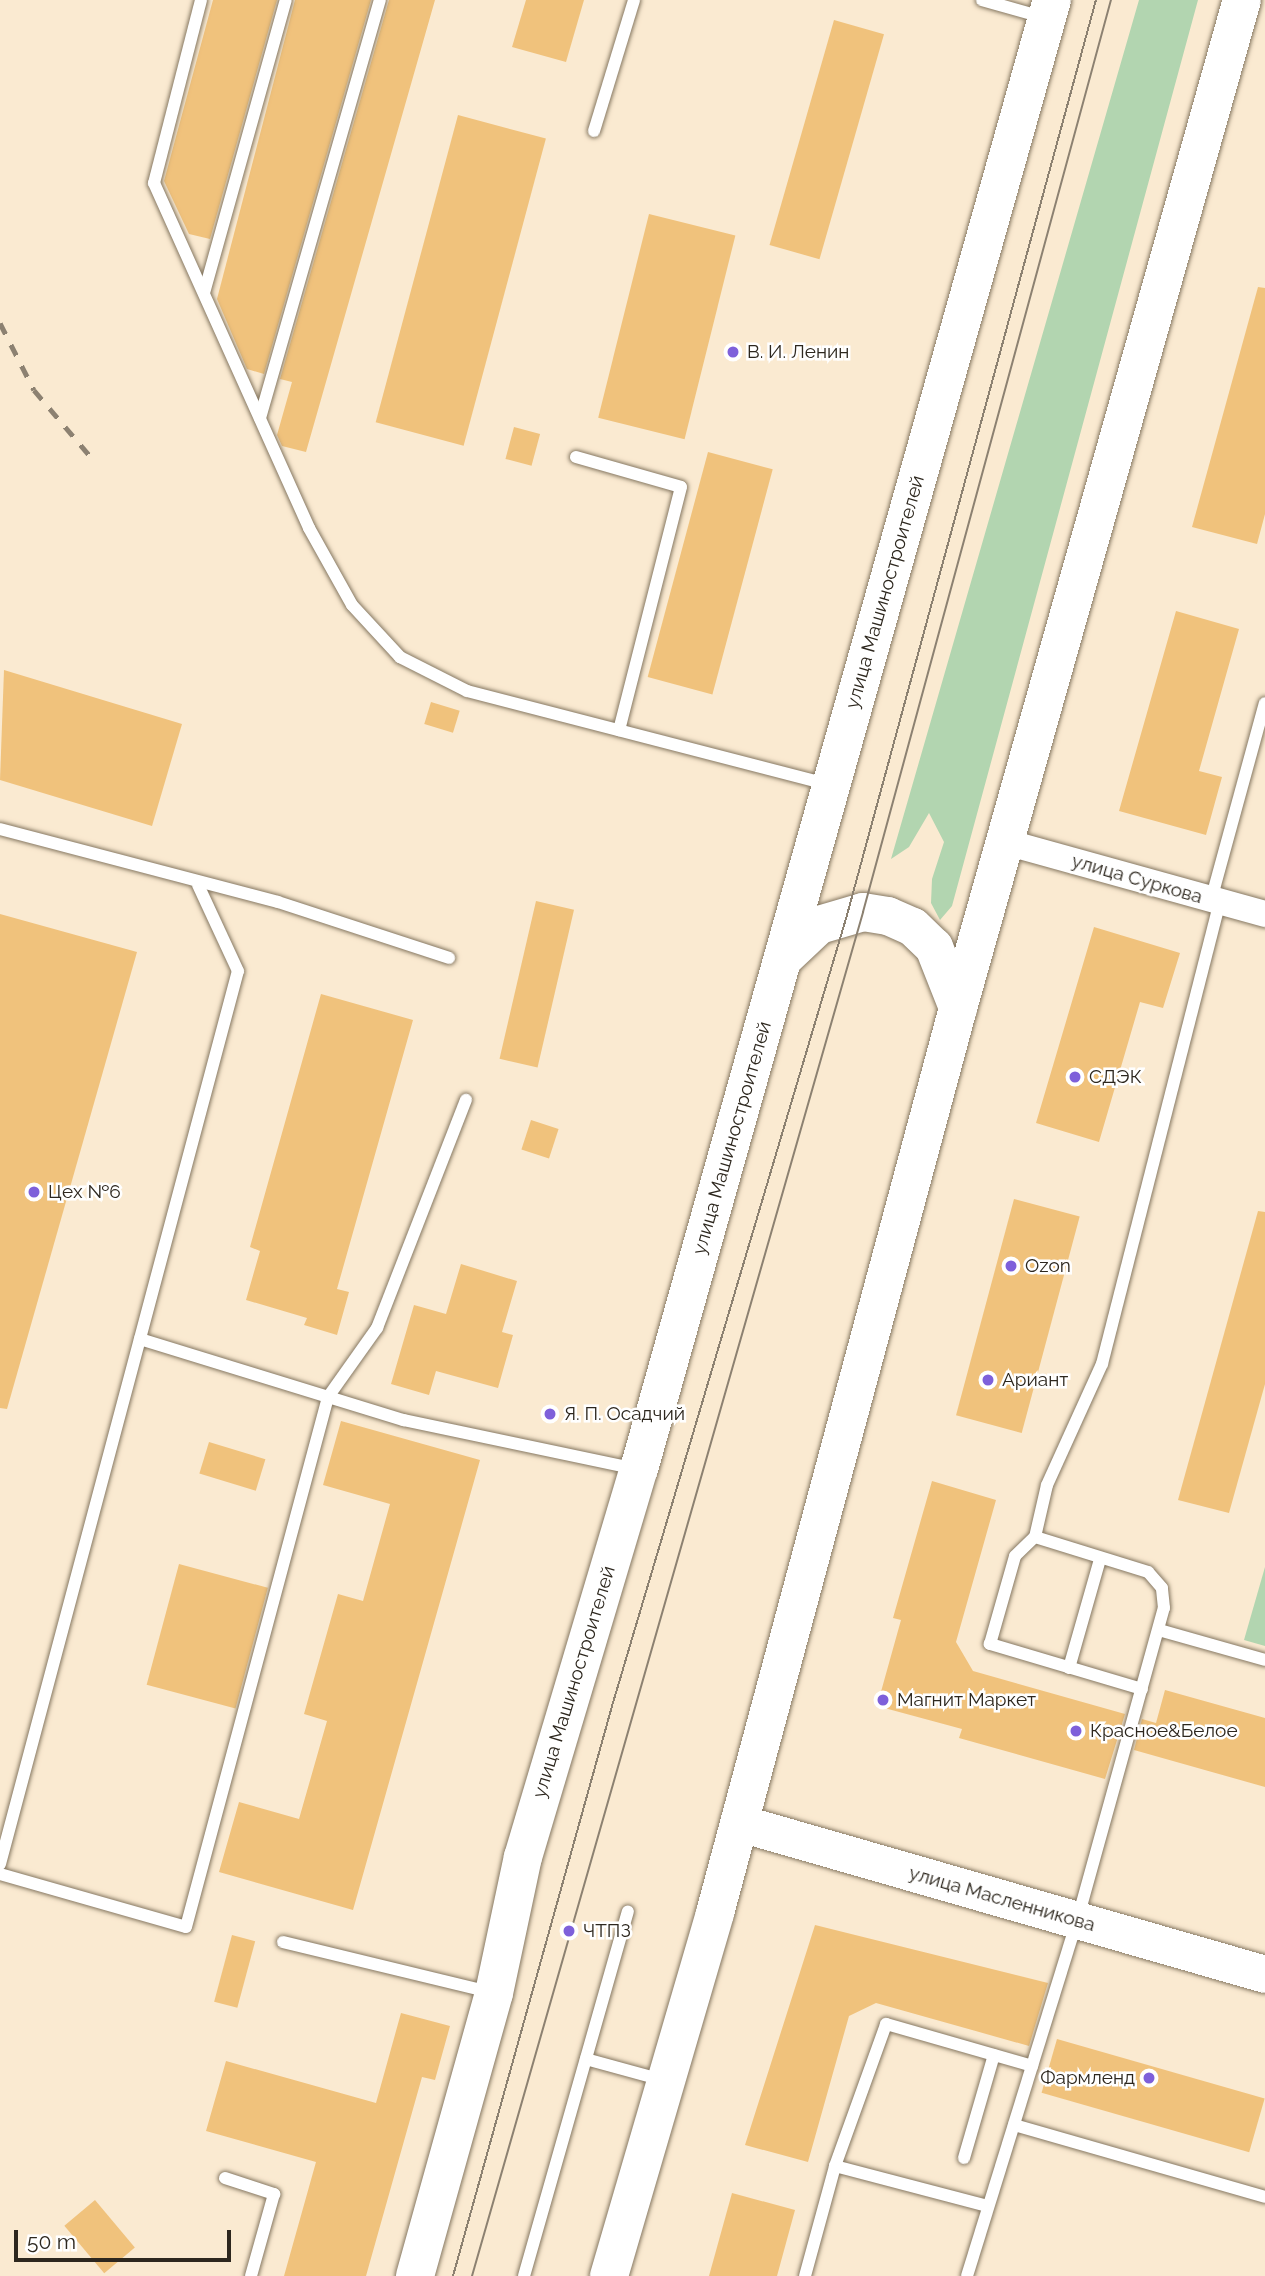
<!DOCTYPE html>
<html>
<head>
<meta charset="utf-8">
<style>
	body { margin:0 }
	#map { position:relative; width:1265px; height:2276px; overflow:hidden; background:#faead1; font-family:Raleway,sans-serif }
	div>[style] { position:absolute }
	.green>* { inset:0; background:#b2d5b0 }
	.building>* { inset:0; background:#f0c27c; transform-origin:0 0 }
	.roads { filter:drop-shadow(0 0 2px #867862) drop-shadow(0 0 2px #867862) }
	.lane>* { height:12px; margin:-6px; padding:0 6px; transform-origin:6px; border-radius:6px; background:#fff }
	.street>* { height:26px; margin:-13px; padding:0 13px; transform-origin:13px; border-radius:13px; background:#fff }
	.secondary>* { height:37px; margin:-18.5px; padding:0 18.5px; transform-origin:18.5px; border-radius:18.5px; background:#fff }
	.primary>* { height:38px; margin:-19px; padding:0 19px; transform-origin:19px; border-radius:19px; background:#fff }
	.tram>* { height:2px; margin:-1px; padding:0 1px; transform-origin:1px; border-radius:1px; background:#8c8171 }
	.rail>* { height:5px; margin-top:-2.5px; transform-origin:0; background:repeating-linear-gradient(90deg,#8c8171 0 12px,transparent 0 24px) }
	.dots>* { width:19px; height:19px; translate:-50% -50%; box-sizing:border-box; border:4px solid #fff; border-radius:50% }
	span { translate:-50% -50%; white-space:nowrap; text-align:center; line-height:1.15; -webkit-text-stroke:5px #fff; paint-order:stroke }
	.poi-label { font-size:19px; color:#2d271e }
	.left { translate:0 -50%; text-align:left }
	.right { translate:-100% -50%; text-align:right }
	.street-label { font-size:19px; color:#2d271e }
	.scale { position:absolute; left:14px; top:2230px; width:217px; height:32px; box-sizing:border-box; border:4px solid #2d271e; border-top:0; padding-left:9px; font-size:21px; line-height:24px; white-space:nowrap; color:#2d271e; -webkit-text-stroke:5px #fff; paint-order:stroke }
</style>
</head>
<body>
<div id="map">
	<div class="green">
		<i style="clip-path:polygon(1139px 0,1198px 0,952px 906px,940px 920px,931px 903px,932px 879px,944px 842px,929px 813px,909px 847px,891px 859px)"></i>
		<i style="clip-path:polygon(1265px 1567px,1265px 1646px,1244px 1640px)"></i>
	</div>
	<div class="building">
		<i style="clip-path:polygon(213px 0,277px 0,210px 239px,189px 234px,164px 181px)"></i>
		<i style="clip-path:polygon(295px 0,371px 0,264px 374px,247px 369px,217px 299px)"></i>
		<i style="clip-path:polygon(389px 0,435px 0,306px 452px,282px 446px,277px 435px,292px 382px,280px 379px)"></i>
		<i style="clip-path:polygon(526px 0,584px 0,566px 62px,512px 47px)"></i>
		<i style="left:834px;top:20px;width:52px;height:234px;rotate:16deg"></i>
		<i style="left:458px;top:115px;width:91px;height:318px;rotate:15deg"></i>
		<i style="left:649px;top:214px;width:89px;height:210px;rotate:14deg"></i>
		<i style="clip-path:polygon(1258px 287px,1265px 288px,1265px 514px,1257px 544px,1192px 527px)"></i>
		<i style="left:514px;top:427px;width:27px;height:33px;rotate:15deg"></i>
		<i style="left:708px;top:452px;width:67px;height:233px;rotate:15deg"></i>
		<i style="clip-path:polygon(1176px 611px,1239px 629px,1199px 771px,1222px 777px,1206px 835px,1119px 811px)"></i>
		<i style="clip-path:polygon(4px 670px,182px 724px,152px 826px,0 780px)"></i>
		<i style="left:431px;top:702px;width:30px;height:23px;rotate:17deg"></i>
		<i style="left:536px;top:901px;width:39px;height:162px;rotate:13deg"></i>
		<i style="clip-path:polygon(0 914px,137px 952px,7px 1409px,0 1408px)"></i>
		<i style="clip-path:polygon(1094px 927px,1180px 953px,1163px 1008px,1140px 1002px,1099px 1142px,1036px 1123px)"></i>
		<i style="clip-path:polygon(321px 994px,413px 1020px,337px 1289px,349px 1292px,337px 1335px,304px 1325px,307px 1318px,246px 1300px,260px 1251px,250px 1247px)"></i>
		<i style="left:531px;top:1120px;width:29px;height:31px;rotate:18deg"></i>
		<i style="left:1014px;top:1199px;width:68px;height:224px;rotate:15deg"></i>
		<i style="clip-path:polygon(1258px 1211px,1265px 1212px,1265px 1384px,1229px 1513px,1178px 1500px)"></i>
		<i style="clip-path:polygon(461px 1264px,517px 1281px,502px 1332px,513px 1335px,498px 1388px,436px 1371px,429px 1395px,391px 1384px,414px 1305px,446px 1314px)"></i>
		<i style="clip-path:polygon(341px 1421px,480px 1460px,353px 1910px,219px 1872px,239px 1802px,299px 1819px,327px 1721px,304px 1714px,338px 1594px,363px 1601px,390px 1504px,323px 1485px)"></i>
		<i style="left:209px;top:1442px;width:59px;height:33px;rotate:17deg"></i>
		<i style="clip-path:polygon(932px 1481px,996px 1500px,956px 1642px,973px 1671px,1125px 1714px,1105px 1779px,959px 1738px,962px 1729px,877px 1706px,901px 1620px,893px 1618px)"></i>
		<i style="left:179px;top:1564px;width:92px;height:125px;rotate:15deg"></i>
		<i style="clip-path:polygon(1165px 1690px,1265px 1718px,1265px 1787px,1134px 1750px,1142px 1719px,1156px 1723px)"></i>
		<i style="clip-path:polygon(815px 1925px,1048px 1983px,1029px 2046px,876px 2003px,849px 2016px,808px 2162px,745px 2145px)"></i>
		<i style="left:232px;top:1935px;width:24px;height:69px;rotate:15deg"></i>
		<i style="clip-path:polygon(401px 2013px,450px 2026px,435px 2080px,422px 2077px,366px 2276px,284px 2276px,316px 2162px,206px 2131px,226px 2061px,376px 2103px)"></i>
		<i style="left:1057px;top:2039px;width:216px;height:56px;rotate:16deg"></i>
		<i style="clip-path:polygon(732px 2193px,795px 2210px,777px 2276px,709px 2276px)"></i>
		<i style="left:95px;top:2200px;width:62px;height:40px;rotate:50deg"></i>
	</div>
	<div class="roads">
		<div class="lane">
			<i style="left:201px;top:0;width:189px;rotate:104.4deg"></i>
			<i style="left:154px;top:183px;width:378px;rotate:65.8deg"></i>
			<i style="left:309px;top:528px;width:88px;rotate:60.8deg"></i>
			<i style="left:352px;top:605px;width:71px;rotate:47.3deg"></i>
			<i style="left:400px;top:657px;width:75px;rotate:26.9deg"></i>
			<i style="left:467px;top:691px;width:371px;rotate:14.5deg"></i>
			<i style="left:982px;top:0;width:62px;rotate:15.8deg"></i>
			<i style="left:594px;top:131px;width:137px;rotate:-73deg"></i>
			<i style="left:204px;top:293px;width:304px;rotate:-74.4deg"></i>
			<i style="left:260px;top:418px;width:435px;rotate:-74deg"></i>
			<i style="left:576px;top:457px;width:109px;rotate:15.9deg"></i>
			<i style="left:681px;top:487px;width:251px;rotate:104.3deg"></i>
			<i style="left:0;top:829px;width:287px;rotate:14.7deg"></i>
			<i style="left:278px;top:902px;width:180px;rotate:18.1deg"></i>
			<i style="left:1211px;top:900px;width:204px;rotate:-74.7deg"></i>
			<i style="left:140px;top:1339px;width:276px;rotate:17.1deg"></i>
			<i style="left:404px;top:1420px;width:237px;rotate:11.9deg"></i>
			<i style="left:1159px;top:1630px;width:110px;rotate:15.8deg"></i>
			<i style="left:1069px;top:1668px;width:113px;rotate:-74.1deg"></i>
			<i style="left:1142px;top:1689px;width:159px;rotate:-163.5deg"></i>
			<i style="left:990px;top:1644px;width:91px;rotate:-74.1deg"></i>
			<i style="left:1015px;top:1556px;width:28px;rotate:-44deg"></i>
			<i style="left:1035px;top:1537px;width:53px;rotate:-77deg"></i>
			<i style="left:1047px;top:1485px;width:133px;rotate:-65.6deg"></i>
			<i style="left:1102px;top:1364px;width:477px;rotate:-75.7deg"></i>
			<i style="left:0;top:1864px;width:924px;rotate:-75.08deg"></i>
			<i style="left:238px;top:971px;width:95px;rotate:-114.9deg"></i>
			<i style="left:0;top:1874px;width:193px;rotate:15.9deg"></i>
			<i style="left:186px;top:1927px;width:549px;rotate:-75deg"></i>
			<i style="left:328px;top:1397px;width:85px;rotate:-54.6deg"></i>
			<i style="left:377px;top:1328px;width:245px;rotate:-68.7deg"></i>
			<i style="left:283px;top:1942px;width:213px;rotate:13.6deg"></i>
			<i style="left:586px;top:2059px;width:80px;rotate:15.3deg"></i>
			<i style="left:1014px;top:2125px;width:261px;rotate:16deg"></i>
			<i style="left:964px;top:2158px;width:107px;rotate:-73.8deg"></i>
			<i style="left:835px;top:2166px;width:151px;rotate:-70.2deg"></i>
			<i style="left:886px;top:2024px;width:152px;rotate:16deg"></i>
			<i style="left:225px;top:2178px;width:52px;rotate:18.1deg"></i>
			<i style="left:274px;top:2194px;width:85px;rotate:105.7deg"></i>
			<i style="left:524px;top:2276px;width:379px;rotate:-74.1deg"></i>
			<i style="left:805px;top:2276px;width:114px;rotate:-74.7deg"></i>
			<i style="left:835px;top:2166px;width:158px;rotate:14.7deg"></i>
			<i style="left:967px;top:2276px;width:372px;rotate:-72.8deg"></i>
			<i style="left:1077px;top:1921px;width:325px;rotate:-74.5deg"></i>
			<i style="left:1164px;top:1608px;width:20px;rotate:-96deg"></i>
			<i style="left:1162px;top:1588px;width:21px;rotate:-131deg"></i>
			<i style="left:1148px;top:1572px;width:118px;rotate:-162.8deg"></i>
		</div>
		<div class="street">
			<i style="left:1009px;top:843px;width:266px;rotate:15.5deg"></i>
		</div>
		<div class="secondary">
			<i style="left:740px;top:1823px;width:546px;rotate:16.05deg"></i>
		</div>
		<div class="primary">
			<i style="left:783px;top:959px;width:50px;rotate:-43.4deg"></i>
			<i style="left:819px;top:925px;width:46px;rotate:-16.5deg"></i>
			<i style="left:863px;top:912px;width:25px;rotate:9deg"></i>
			<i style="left:888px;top:916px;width:27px;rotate:24deg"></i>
			<i style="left:913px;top:927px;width:29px;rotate:44deg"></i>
			<i style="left:934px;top:947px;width:66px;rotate:68.5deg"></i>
			<i style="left:415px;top:2276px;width:294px;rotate:-74.4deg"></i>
			<i style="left:494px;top:1993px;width:139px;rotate:-78deg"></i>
			<i style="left:523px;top:1857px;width:405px;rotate:-73.4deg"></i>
			<i style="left:639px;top:1469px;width:1526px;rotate:-74.3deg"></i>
			<i style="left:609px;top:2276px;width:378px;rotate:-73.7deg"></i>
			<i style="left:715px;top:1913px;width:937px;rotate:-74.97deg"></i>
			<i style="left:958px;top:1008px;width:1047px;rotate:-74.27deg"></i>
		</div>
	</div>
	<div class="tram">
		<i style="left:453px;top:2276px;width:592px;rotate:-74.41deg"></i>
		<i style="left:612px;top:1706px;width:825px;rotate:-73.45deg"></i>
		<i style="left:847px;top:915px;width:948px;rotate:-74.78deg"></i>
		<i style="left:472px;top:2276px;width:1419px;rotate:-74deg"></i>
		<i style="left:863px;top:912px;width:945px;rotate:-74.79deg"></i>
	</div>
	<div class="rail">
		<i style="left:0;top:323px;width:75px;rotate:63.1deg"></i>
		<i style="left:34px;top:390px;width:94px;rotate:49.7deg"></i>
	</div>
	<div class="dots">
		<i style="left:733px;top:352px;background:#7e60da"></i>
		<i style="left:1075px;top:1077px;background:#7e60da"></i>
		<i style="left:34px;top:1192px;background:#7e60da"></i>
		<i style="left:1011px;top:1266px;background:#7e60da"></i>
		<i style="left:988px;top:1380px;background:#7e60da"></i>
		<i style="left:550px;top:1414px;background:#7e60da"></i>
		<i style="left:883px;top:1700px;background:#7e60da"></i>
		<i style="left:1076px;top:1731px;background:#7e60da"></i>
		<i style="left:569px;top:1931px;background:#7e60da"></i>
		<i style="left:1149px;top:2078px;background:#7e60da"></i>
	</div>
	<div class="poi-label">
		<span class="left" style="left:747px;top:352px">В. И. Ленин</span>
		<span class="left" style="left:1089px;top:1077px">СДЭК</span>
		<span class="left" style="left:48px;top:1192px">Цех №6</span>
		<span class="left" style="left:1025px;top:1266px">Ozon</span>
		<span class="left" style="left:1002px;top:1380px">Ариант</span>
		<span class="left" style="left:564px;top:1414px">Я. П. Осадчий</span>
		<span class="left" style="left:897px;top:1700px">Магнит Маркет</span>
		<span class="left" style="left:1090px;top:1731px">Красное&amp;Белое</span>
		<span class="left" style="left:583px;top:1931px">ЧТПЗ</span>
		<span class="right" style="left:1135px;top:2078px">Фармленд</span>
	</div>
	<div class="street-label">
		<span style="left:885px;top:592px;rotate:-74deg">улица Машиностроителей</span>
		<span style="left:1137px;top:879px;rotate:16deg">улица Суркова</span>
		<span style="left:732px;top:1138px;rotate:-74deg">улица Машиностроителей</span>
		<span style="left:574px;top:1682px;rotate:-73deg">улица Машиностроителей</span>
		<span style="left:1002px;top:1899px;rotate:16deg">улица Масленникова</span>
	</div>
	<div class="scale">50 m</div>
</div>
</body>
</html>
